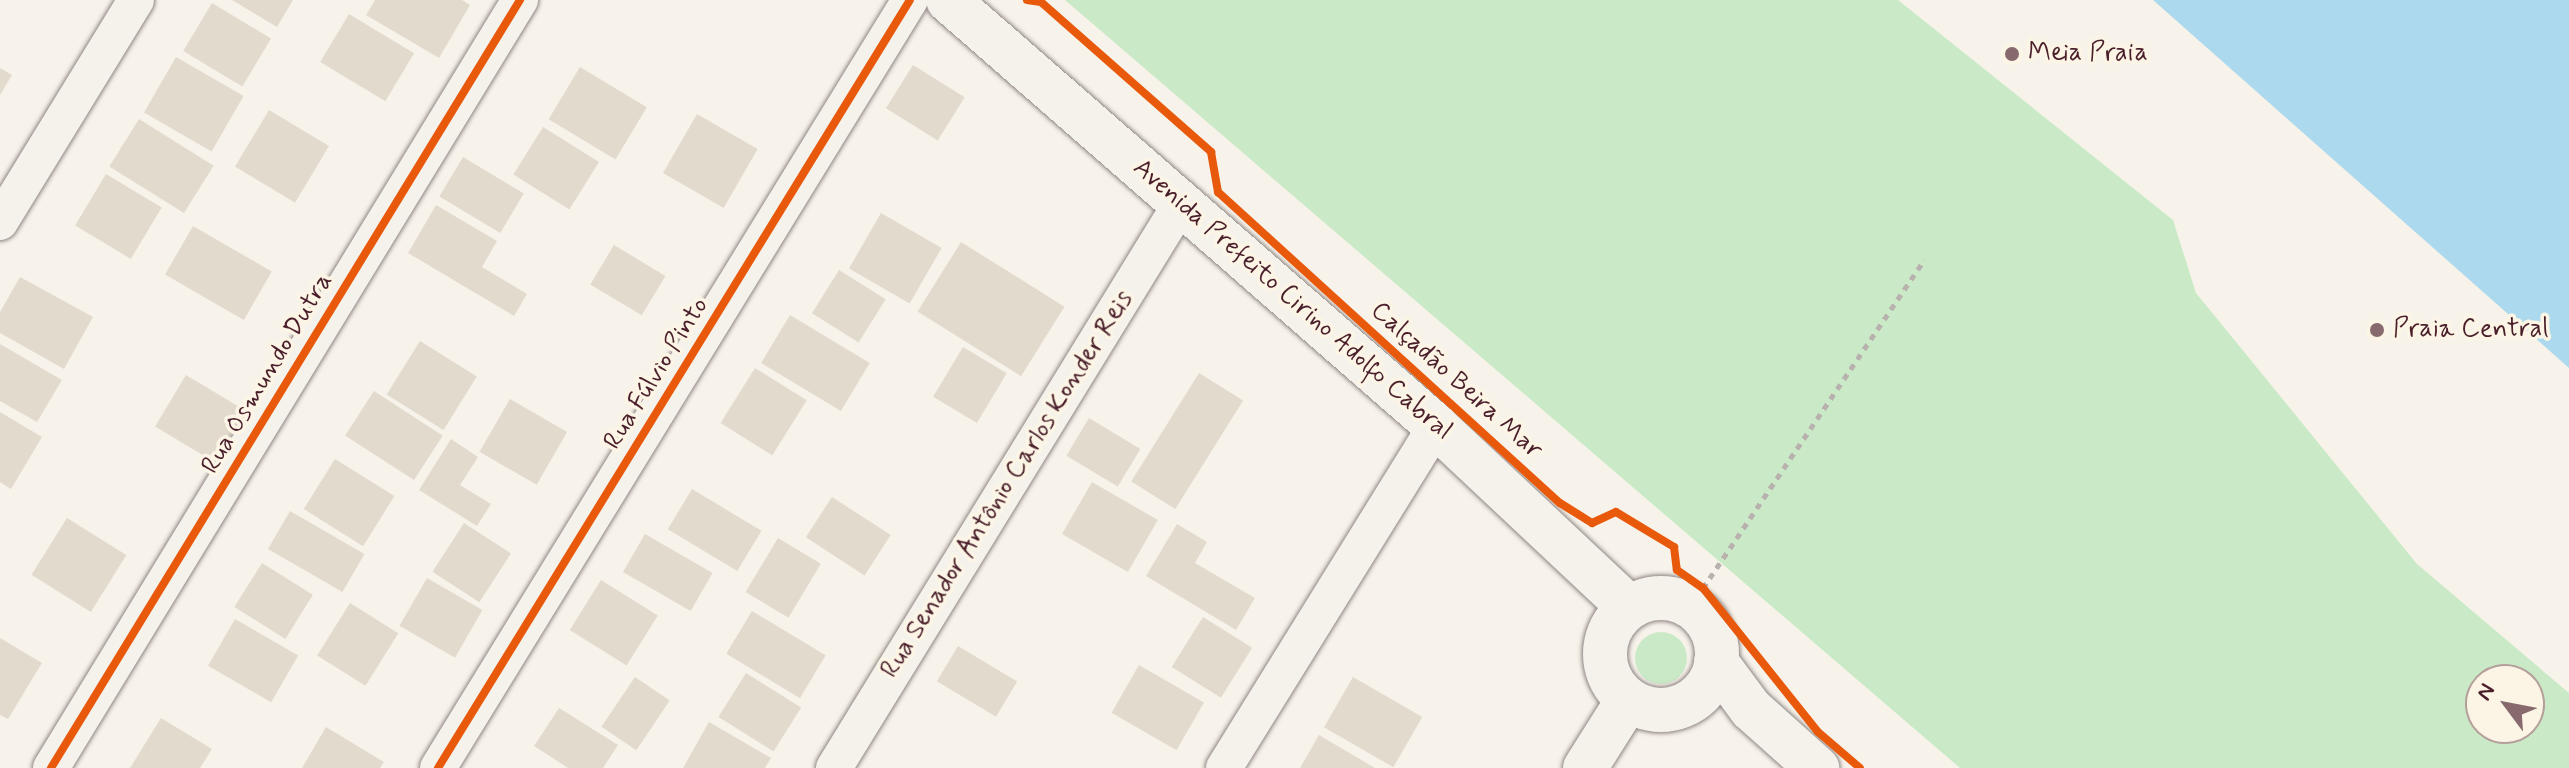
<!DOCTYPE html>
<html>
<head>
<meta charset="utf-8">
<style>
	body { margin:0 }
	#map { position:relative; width:2569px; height:768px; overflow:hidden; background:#f7f3ea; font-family:Mynerve,sans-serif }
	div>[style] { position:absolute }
	.green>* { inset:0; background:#caeac7 }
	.round { border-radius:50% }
	.water>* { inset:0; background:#acd9ed }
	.building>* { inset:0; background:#e3dace; transform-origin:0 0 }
	.path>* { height:5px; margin-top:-2.5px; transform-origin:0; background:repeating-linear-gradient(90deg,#b8b1ae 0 6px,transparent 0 12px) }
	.roads { filter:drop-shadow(0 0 2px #908684) drop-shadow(0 0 2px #908684) }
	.minor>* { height:36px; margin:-18px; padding:0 18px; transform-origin:18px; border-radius:18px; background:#f5f2ec }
	.secondary>* { height:44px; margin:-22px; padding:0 22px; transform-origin:22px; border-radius:22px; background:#f5f2ec }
	.secondary>.ring { margin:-22px; padding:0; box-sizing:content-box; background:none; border:44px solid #f5f2ec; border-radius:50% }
	.cycleway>* { height:8px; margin:-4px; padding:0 4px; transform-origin:4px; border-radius:4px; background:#e8590c }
	.dots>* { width:22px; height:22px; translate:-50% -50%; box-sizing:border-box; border:4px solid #fcf5e5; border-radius:50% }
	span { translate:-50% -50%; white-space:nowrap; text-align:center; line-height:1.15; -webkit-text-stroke:7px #fcf5e5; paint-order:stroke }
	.poi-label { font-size:26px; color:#4a1f2b }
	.left { translate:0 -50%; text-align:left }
	.street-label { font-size:26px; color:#4a1f2b }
	.north { position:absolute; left:2465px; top:664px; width:80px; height:80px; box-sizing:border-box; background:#fcf5e5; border:2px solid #b59f9b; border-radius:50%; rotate:302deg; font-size:22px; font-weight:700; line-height:32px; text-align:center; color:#4a1f2b }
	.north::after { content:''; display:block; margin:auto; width:28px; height:36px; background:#87696e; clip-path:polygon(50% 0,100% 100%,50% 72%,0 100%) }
</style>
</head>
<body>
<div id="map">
	<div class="green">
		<i style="clip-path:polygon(evenodd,1065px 0,1898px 0,2173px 220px,2196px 293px,2417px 564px,2569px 693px,2569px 768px,1960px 768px,1065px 0,2529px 680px,2529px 728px,2481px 728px,2481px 680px,2529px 680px)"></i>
		<i class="round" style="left:1635px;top:632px;width:52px;height:52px"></i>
	</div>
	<div class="water">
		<i style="clip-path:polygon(2153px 0,2569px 0,2569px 368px)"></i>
	</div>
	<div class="building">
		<i style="clip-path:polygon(232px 0,293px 0,277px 27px)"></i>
		<i style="clip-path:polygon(375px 0,462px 0,470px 5px,439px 58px,366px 15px)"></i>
		<i style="left:212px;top:3px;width:69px;height:56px;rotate:31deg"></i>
		<i style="left:349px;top:14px;width:76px;height:56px;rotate:31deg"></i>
		<i style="left:176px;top:57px;width:78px;height:64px;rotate:30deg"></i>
		<i style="left:913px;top:65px;width:61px;height:51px;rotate:32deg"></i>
		<i style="left:580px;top:67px;width:78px;height:61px;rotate:31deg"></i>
		<i style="clip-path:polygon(0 68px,12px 75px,0 95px)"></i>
		<i style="left:269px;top:110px;width:70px;height:66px;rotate:31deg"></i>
		<i style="left:697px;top:114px;width:70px;height:68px;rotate:30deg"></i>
		<i style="left:139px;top:119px;width:88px;height:56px;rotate:32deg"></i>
		<i style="left:543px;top:127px;width:66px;height:56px;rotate:32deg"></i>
		<i style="left:463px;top:157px;width:71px;height:46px;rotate:31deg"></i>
		<i style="left:106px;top:174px;width:65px;height:60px;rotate:31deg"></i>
		<i style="clip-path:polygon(436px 205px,497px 241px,482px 267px,527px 294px,514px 316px,408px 253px)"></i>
		<i style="left:881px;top:213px;width:70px;height:64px;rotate:30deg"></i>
		<i style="left:193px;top:226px;width:91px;height:56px;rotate:30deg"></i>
		<i style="left:961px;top:242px;width:122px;height:82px;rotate:32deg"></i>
		<i style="left:614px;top:245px;width:60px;height:46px;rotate:31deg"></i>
		<i style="left:839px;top:270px;width:55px;height:51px;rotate:32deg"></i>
		<i style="clip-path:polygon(20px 277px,93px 317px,64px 369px,0 333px,0 312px)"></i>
		<i style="left:790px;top:315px;width:93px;height:56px;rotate:31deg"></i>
		<i style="left:420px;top:341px;width:67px;height:63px;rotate:32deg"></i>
		<i style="clip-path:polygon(0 344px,62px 380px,37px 422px,0 401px)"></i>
		<i style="left:963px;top:347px;width:51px;height:58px;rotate:31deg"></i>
		<i style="left:755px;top:368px;width:61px;height:65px;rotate:32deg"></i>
		<i style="left:1199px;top:373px;width:52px;height:128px;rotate:32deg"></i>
		<i style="left:186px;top:375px;width:69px;height:60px;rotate:31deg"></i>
		<i style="left:374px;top:391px;width:82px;height:53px;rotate:33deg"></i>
		<i style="left:510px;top:399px;width:66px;height:61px;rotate:30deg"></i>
		<i style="clip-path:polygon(0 412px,42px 437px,11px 489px,0 482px)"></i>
		<i style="left:1089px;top:418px;width:60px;height:44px;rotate:31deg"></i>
		<i style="clip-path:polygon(451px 439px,478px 457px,460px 485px,491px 504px,477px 526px,419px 490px)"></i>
		<i style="left:335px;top:459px;width:70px;height:59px;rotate:32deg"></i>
		<i style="left:1092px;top:482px;width:76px;height:60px;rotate:30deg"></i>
		<i style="left:692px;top:489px;width:81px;height:47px;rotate:31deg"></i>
		<i style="left:832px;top:497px;width:70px;height:48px;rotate:33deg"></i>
		<i style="left:290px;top:511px;width:86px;height:44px;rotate:30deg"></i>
		<i style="left:67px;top:518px;width:70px;height:67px;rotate:32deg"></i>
		<i style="left:464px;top:523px;width:56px;height:58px;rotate:33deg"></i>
		<i style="clip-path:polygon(1177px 524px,1207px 542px,1195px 563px,1255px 598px,1236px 630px,1146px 576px)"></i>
		<i style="left:645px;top:534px;width:78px;height:44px;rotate:30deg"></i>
		<i style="left:778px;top:538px;width:50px;height:63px;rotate:31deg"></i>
		<i style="left:262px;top:563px;width:60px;height:52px;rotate:32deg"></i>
		<i style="left:427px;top:578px;width:64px;height:55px;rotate:30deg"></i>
		<i style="left:601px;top:580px;width:67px;height:59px;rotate:32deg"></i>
		<i style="left:350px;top:603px;width:57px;height:62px;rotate:32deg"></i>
		<i style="left:752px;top:611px;width:86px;height:50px;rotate:31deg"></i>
		<i style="left:1203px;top:617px;width:58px;height:59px;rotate:32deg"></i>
		<i style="left:235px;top:619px;width:73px;height:54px;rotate:30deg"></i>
		<i style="clip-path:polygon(0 638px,42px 663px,8px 719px,0 715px)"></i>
		<i style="left:958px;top:646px;width:69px;height:41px;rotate:31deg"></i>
		<i style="left:1139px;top:665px;width:75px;height:55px;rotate:30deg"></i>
		<i style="left:746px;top:673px;width:65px;height:52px;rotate:32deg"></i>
		<i style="left:635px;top:677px;width:42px;height:60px;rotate:34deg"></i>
		<i style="left:1353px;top:677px;width:80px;height:58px;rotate:30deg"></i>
		<i style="clip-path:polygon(559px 708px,618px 745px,603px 768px,568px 768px,534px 746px)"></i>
		<i style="clip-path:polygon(161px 718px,212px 749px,200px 768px,130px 768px)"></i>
		<i style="clip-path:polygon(709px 722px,771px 758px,765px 768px,683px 768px)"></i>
		<i style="clip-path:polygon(326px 727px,384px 762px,380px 768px,302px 768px)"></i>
		<i style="clip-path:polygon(1319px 735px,1375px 768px,1300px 768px)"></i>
	</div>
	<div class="path">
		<i style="left:1703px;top:588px;width:396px;rotate:-56deg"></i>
	</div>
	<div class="roads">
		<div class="minor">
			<i style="left:0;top:222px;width:260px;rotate:-58.5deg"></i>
			<i style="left:51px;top:768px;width:900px;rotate:-58.59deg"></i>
			<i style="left:438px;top:768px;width:901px;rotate:-58.43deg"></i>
			<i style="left:834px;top:768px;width:664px;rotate:-58.42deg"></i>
			<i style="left:1224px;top:768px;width:402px;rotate:-58.2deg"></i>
		</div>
		<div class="secondary">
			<i style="left:948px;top:0;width:648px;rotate:41.12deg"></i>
			<i style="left:1436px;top:426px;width:265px;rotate:43.2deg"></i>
			<i class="ring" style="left:1605px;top:598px;width:68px;height:68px"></i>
			<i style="left:1716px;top:662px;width:59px;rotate:53.3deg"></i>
			<i style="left:1751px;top:709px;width:89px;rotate:41.8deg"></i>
			<i style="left:1585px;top:768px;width:80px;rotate:-57.7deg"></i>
		</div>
	</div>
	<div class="cycleway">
		<i style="left:1027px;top:0;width:14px;rotate:8deg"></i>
		<i style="left:1041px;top:2px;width:227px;rotate:41.4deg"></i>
		<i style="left:1211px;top:152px;width:41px;rotate:80.1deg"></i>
		<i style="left:1218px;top:192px;width:462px;rotate:42.3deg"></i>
		<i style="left:1560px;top:503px;width:38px;rotate:32deg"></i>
		<i style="left:1592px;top:523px;width:26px;rotate:-25deg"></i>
		<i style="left:1616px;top:512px;width:68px;rotate:31.1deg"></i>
		<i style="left:1674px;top:547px;width:23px;rotate:83deg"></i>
		<i style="left:1677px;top:570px;width:32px;rotate:35deg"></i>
		<i style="left:1703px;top:588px;width:184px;rotate:51.4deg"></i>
		<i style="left:1818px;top:732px;width:55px;rotate:40.6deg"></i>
		<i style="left:51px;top:768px;width:900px;rotate:-58.59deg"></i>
		<i style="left:438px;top:768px;width:901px;rotate:-58.43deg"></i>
	</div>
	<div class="dots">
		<i style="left:2012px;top:54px;background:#87696e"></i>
		<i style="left:2377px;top:330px;background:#87696e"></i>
	</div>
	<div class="poi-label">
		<span class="left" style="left:2028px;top:54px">Meia Praia</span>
		<span class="left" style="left:2393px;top:330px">Praia Central</span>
	</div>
	<div class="street-label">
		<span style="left:1292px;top:300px;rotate:41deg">Avenida Prefeito Cirino Adolfo Cabral</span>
		<span style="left:268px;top:374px;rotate:-59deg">Rua Osmundo Dutra</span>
		<span style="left:657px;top:374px;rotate:-58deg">Rua Fúlvio Pinto</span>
		<span style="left:1456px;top:381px;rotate:42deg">Calçadão Beira Mar</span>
		<span style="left:1008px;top:485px;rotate:-58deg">Rua Senador Antônio Carlos Konder Reis</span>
	</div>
	<div class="north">N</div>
</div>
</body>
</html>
